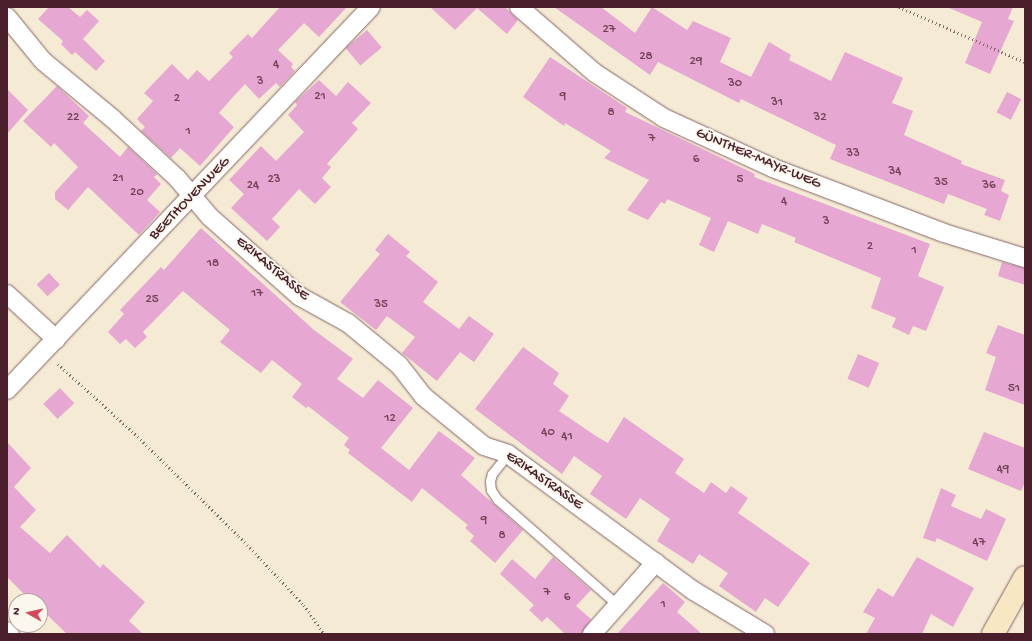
<!DOCTYPE html>
<html>
<head>
<meta charset="utf-8">
<style>
	body { margin:0 }
	#map { position:relative; width:1032px; height:641px; overflow:hidden; background:#f5ebd5; font-family:"Gochi Hand",sans-serif }
	div>[style] { position:absolute }
	.building>* { inset:0; background:#e6a7d2; transform-origin:0 0 }
	.path>* { height:2.5px; margin-top:-1.25px; transform-origin:0; background:repeating-linear-gradient(90deg,#866666 0 1px,transparent 0 4px) }
	.roads { filter:drop-shadow(0 0 1px #866666) drop-shadow(0 0 1px #866666) }
	.lane>* { height:9px; margin:-4.5px; padding:0 4.5px; transform-origin:4.5px; border-radius:4.5px; background:#fff }
	.street>* { height:18px; margin:-9px; padding:0 9px; transform-origin:9px; border-radius:9px; background:#fff }
	.secondary>* { height:22px; margin:-11px; padding:0 11px; transform-origin:11px; border-radius:11px; background:#f7e8c3 }
	span { translate:-50% -50%; white-space:nowrap; text-align:center; line-height:1.15; -webkit-text-stroke:4px #fbf7ec; paint-order:stroke }
	.number-label { font-size:13px; color:#714155 }
	.number-label span { -webkit-text-stroke-width:0 }
	.street-label { font-size:15px; color:#4a1f2b }
	.frame { position:absolute; inset:0; border:8px solid #4a1f2b; pointer-events:none }
	.north { position:absolute; left:8px; top:593px; width:40px; height:40px; box-sizing:border-box; background:#fbf7ec; border:1px solid #b4a19f; border-radius:50%; rotate:278deg; font-size:11px; font-weight:700; line-height:16px; text-align:center; color:#4a1f2b }
	.north::after { content:''; display:block; margin:auto; width:14px; height:18px; background:#d1495b; clip-path:polygon(50% 0,100% 100%,50% 72%,0 100%) }
</style>
</head>
<body>
<div id="map">
	<div class="building">
		<i style="clip-path:polygon(49px 7px,68px 7px,80px 17px,87px 10px,99px 21px,83px 39px,105px 61px,96px 71px,75px 52px,72px 55px,61px 44px,63px 41px,38px 19px)"></i>
		<i style="clip-path:polygon(280px 7px,347px 7px,319px 37px,304px 23px,278px 50px,293px 64px,291px 67px,295px 71px,280px 87px,276px 83px,259px 99px,245px 84px,232px 98px,219px 113px,234px 127px,200px 166px,180px 148px,171px 158px,141px 131px,145px 127px,137px 119px,153px 101px,144px 93px,172px 64px,188px 80px,197px 70px,209px 81px,233px 57px,229px 53px,248px 34px,252px 38px)"></i>
		<i style="clip-path:polygon(430px 7px,505px 7px,518px 20px,507px 34px,477px 8px,455px 30px)"></i>
		<i style="clip-path:polygon(554px 7px,601px 7px,635px 33px,652px 7px,687px 30px,693px 21px,731px 38px,720px 62px,751px 77px,769px 42px,791px 55px,789px 60px,831px 81px,845px 52px,903px 78px,892px 103px,913px 111px,904px 135px,962px 161px,961px 164px,1005px 180px,1001px 191px,1009px 195px,1000px 221px,984px 215px,987px 209px,948px 194px,944px 204px,830px 159px,836px 145px,741px 99px,739px 103px,658px 62px,650px 75px)"></i>
		<i style="clip-path:polygon(947px 7px,1013px 7px,1008px 19px,1014px 21px,990px 74px,965px 63px,982px 22px)"></i>
		<i style="left:367px;top:30px;width:23px;height:28px;rotate:50deg"></i>
		<i style="clip-path:polygon(550px 57px,627px 108px,625px 112px,755px 174px,754px 177px,930px 244px,918px 276px,944px 287px,926px 331px,913px 326px,909px 335px,892px 327px,896px 318px,871px 308px,881px 278px,794px 242px,796px 238px,762px 224px,758px 234px,728px 221px,714px 252px,699px 245px,711px 218px,667px 199px,665px 204px,661px 202px,648px 220px,627px 210px,649px 180px,604px 158px,611px 151px,565px 123px,564px 126px,523px 97px)"></i>
		<i style="clip-path:polygon(319px 80px,336px 96px,348px 82px,371px 103px,352px 123px,358px 129px,327px 164px,331px 167px,322px 178px,331px 187px,315px 204px,299px 189px,272px 219px,280px 227px,267px 241px,231px 208px,244px 194px,229px 180px,261px 146px,276px 161px,304px 132px,288px 115px,297px 105px,295px 102px)"></i>
		<i style="clip-path:polygon(57px 86px,89px 116px,83px 123px,120px 157px,128px 147px,157px 174px,154px 177px,161px 184px,147px 200px,160px 212px,139px 235px,88px 187px,68px 210px,55px 199px,55px 192px,78px 167px,54px 143px,51px 147px,23px 121px)"></i>
		<i style="clip-path:polygon(7px 89px,28px 110px,7px 134px)"></i>
		<i style="left:1007px;top:92px;width:16px;height:23px;rotate:27deg"></i>
		<i style="clip-path:polygon(201px 228px,314px 330px,353px 359px,337px 379px,363px 398px,378px 380px,413px 408px,381px 448px,409px 470px,439px 431px,475px 458px,461px 475px,523px 530px,495px 563px,470px 541px,474px 536px,465px 528px,468px 525px,422px 488px,412px 502px,348px 453px,350px 450px,344px 445px,349px 438px,308px 406px,306px 408px,292px 397px,302px 384px,272px 360px,261px 373px,220px 342px,230px 330px,183px 291px,143px 332px,147px 337px,135px 348px,126px 339px,120px 344px,108px 332px,124px 314px,120px 310px,161px 267px,164px 270px)"></i>
		<i style="clip-path:polygon(388px 234px,410px 252px,406px 256px,438px 282px,423px 302px,459px 329px,469px 316px,494px 334px,474px 362px,460px 352px,437px 381px,402px 353px,415px 337px,387px 316px,376px 330px,340px 302px,380px 254px,375px 250px)"></i>
		<i style="clip-path:polygon(1002px 262px,1025px 268px,1025px 285px,998px 276px)"></i>
		<i style="left:49px;top:273px;width:16px;height:17px;rotate:47deg"></i>
		<i style="clip-path:polygon(998px 325px,1025px 335px,1025px 405px,985px 390px,996px 357px,986px 353px)"></i>
		<i style="clip-path:polygon(523px 347px,559px 373px,553px 384px,569px 396px,559px 411px,596px 436px,608px 443px,624px 417px,684px 459px,675px 473px,704px 493px,711px 482px,726px 493px,731px 486px,748px 498px,738px 513px,810px 563px,778px 607px,765px 598px,756px 612px,719px 586px,728px 573px,699px 554px,693px 564px,657px 541px,670px 519px,640px 498px,626px 519px,590px 494px,602px 476px,574px 456px,562px 474px,475px 409px)"></i>
		<i style="left:858px;top:354px;width:23px;height:27px;rotate:23deg"></i>
		<i style="left:60px;top:388px;width:21px;height:23px;rotate:47deg"></i>
		<i style="clip-path:polygon(984px 432px,1025px 448px,1025px 482px,1021px 491px,968px 469px)"></i>
		<i style="clip-path:polygon(7px 442px,31px 468px,14px 487px,36px 510px,20px 527px,50px 553px,67px 535px,100px 568px,103px 564px,145px 602px,129px 621px,143px 634px,67px 634px,40px 608px,40px 601px,31px 601px,7px 577px)"></i>
		<i style="clip-path:polygon(941px 488px,956px 495px,951px 506px,981px 519px,986px 509px,1006px 519px,987px 561px,937px 538px,935px 542px,923px 538px)"></i>
		<i style="clip-path:polygon(553px 557px,591px 590px,576px 606px,591px 619px,582px 634px,565px 634px,547px 617px,542px 622px,529px 610px,534px 605px,500px 574px,512px 559px,535px 579px)"></i>
		<i style="clip-path:polygon(917px 557px,974px 588px,953px 627px,931px 614px,922px 634px,866px 634px,875px 618px,863px 612px,878px 588px,893px 597px)"></i>
		<i style="clip-path:polygon(663px 583px,685px 602px,677px 612px,702px 634px,617px 634px)"></i>
	</div>
	<div class="path">
		<i style="left:899px;top:7px;width:137px;rotate:23.6deg"></i>
		<i style="left:58px;top:364px;width:100px;rotate:42.2deg"></i>
		<i style="left:132px;top:431px;width:150px;rotate:44.5deg"></i>
		<i style="left:239px;top:536px;width:95px;rotate:46.7deg"></i>
		<i style="left:304px;top:605px;width:35px;rotate:55deg"></i>
	</div>
	<div class="roads">
		<div class="lane">
			<i style="left:508px;top:454px;width:26px;rotate:129deg"></i>
			<i style="left:492px;top:474px;width:7px;rotate:106deg"></i>
			<i style="left:490px;top:481px;width:9px;rotate:84deg"></i>
			<i style="left:491px;top:490px;width:11px;rotate:56deg"></i>
			<i style="left:497px;top:499px;width:162px;rotate:41.3deg"></i>
		</div>
		<div class="street">
			<i style="left:519px;top:7px;width:101px;rotate:41deg"></i>
			<i style="left:595px;top:73px;width:82px;rotate:33.1deg"></i>
			<i style="left:664px;top:118px;width:120px;rotate:24.6deg"></i>
			<i style="left:773px;top:168px;width:183px;rotate:20.8deg"></i>
			<i style="left:944px;top:233px;width:85px;rotate:17.2deg"></i>
			<i style="left:7px;top:17px;width:57px;rotate:50.7deg"></i>
			<i style="left:43px;top:61px;width:91px;rotate:39.6deg"></i>
			<i style="left:113px;top:119px;width:87px;rotate:42.7deg"></i>
			<i style="left:177px;top:178px;width:51px;rotate:49.8deg"></i>
			<i style="left:210px;top:217px;width:119px;rotate:41.6deg"></i>
			<i style="left:299px;top:296px;width:56px;rotate:28.9deg"></i>
			<i style="left:348px;top:323px;width:66px;rotate:39.5deg"></i>
			<i style="left:399px;top:365px;width:39px;rotate:52deg"></i>
			<i style="left:423px;top:396px;width:79px;rotate:39.3deg"></i>
			<i style="left:484px;top:446px;width:25px;rotate:18deg"></i>
			<i style="left:508px;top:454px;width:231px;rotate:36.4deg"></i>
			<i style="left:694px;top:591px;width:83px;rotate:31.2deg"></i>
			<i style="left:7px;top:294px;width:67px;rotate:42.6deg"></i>
			<i style="left:7px;top:390px;width:528px;rotate:-46.46deg"></i>
			<i style="left:7px;top:631px;width:4px;rotate:45deg"></i>
			<i style="left:592px;top:634px;width:96px;rotate:-48.4deg"></i>
		</div>
		<div class="secondary">
			<i style="left:993px;top:634px;width:65px;rotate:-60.7deg"></i>
		</div>
	</div>
	<div class="number-label">
		<span style="left:609px;top:30px">27</span>
		<span style="left:646px;top:57px">28</span>
		<span style="left:696px;top:62px">29</span>
		<span style="left:276px;top:65px">4</span>
		<span style="left:260px;top:82px">3</span>
		<span style="left:735px;top:84px">30</span>
		<span style="left:320px;top:97px">21</span>
		<span style="left:563px;top:97px">9</span>
		<span style="left:177px;top:99px">2</span>
		<span style="left:777px;top:103px">31</span>
		<span style="left:611px;top:113px">8</span>
		<span style="left:73px;top:118px">22</span>
		<span style="left:820px;top:118px">32</span>
		<span style="left:188px;top:132px">1</span>
		<span style="left:652px;top:139px">7</span>
		<span style="left:853px;top:154px">33</span>
		<span style="left:696px;top:160px">6</span>
		<span style="left:895px;top:172px">34</span>
		<span style="left:118px;top:179px">21</span>
		<span style="left:274px;top:180px">23</span>
		<span style="left:740px;top:180px">5</span>
		<span style="left:941px;top:183px">35</span>
		<span style="left:253px;top:186px">24</span>
		<span style="left:989px;top:186px">36</span>
		<span style="left:137px;top:193px">20</span>
		<span style="left:784px;top:202px">4</span>
		<span style="left:826px;top:222px">3</span>
		<span style="left:870px;top:247px">2</span>
		<span style="left:914px;top:251px">1</span>
		<span style="left:213px;top:264px">18</span>
		<span style="left:257px;top:294px">17</span>
		<span style="left:152px;top:300px">25</span>
		<span style="left:381px;top:305px">35</span>
		<span style="left:1014px;top:389px">51</span>
		<span style="left:390px;top:419px">12</span>
		<span style="left:548px;top:433px">40</span>
		<span style="left:567px;top:437px">41</span>
		<span style="left:1003px;top:470px">49</span>
		<span style="left:484px;top:521px">9</span>
		<span style="left:502px;top:536px">8</span>
		<span style="left:979px;top:543px">47</span>
		<span style="left:547px;top:593px">7</span>
		<span style="left:567px;top:598px">6</span>
		<span style="left:663px;top:605px">1</span>
	</div>
	<div class="street-label">
		<span style="left:758px;top:159px;rotate:23deg">GÜNTHER-MAYR-WEG</span>
		<span style="left:190px;top:199px;rotate:-46deg">BEETHOVENWEG</span>
		<span style="left:272px;top:269px;rotate:40deg">ERIKASTRASSE</span>
		<span style="left:544px;top:481px;rotate:35deg">ERIKASTRASSE</span>
	</div>
	<div class="frame"></div>
	<div class="north">N</div>
</div>
</body>
</html>
